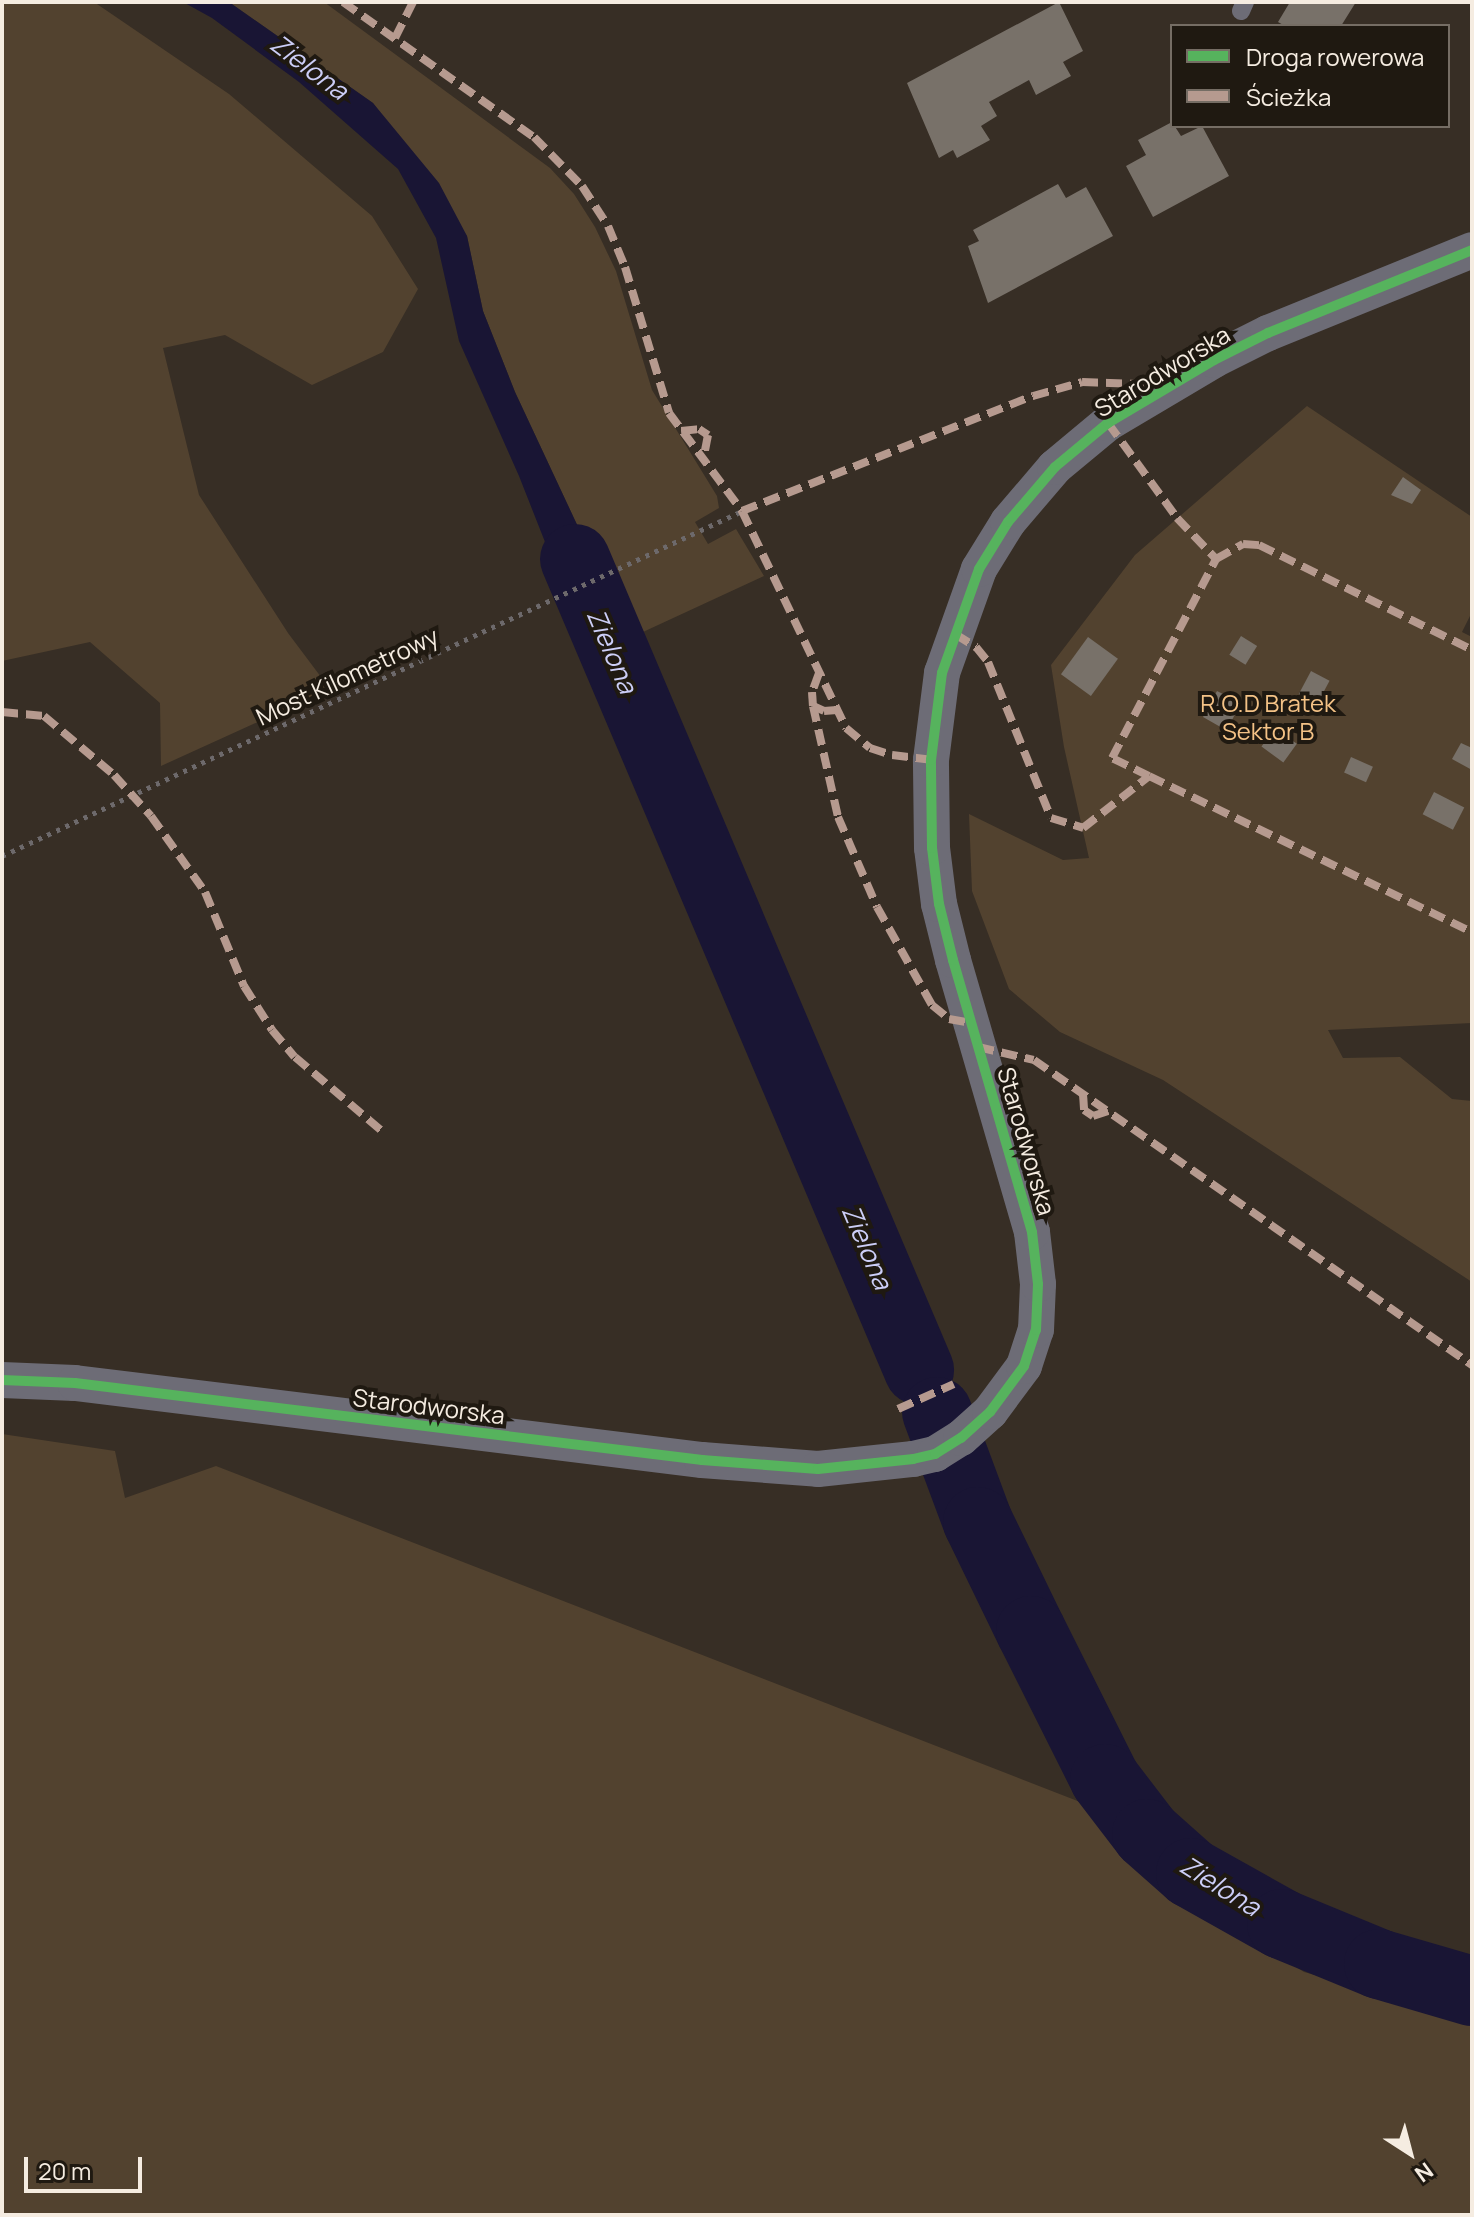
<!DOCTYPE html>
<html>
<head>
<meta charset="utf-8">
<style>
	body { margin:0 }
	#map { position:relative; width:1474px; height:2217px; overflow:hidden; background:#372e25; font-family:Manrope,sans-serif }
	div>[style] { position:absolute }
	.green>* { inset:0; background:#52422f }
	.water>* { inset:0; background:#191534 }
	.river>* { height:70px; margin:-35px; padding:0 35px; transform-origin:35px; border-radius:35px; background:#191534 }
	.building>* { inset:0; background:#787169; transform-origin:0 0 }
	.path>* { height:5px; margin-top:-2.5px; transform-origin:0; background:repeating-linear-gradient(90deg,#6d696b 0 4px,transparent 0 10px) }
	.service>* { height:18px; margin:-9px; padding:0 9px; transform-origin:9px; border-radius:9px; background:#6d6c76 }
	.minor>* { height:36px; margin:-18px; padding:0 18px; transform-origin:18px; border-radius:18px; background:#6d6c76 }
	.quiet>* { height:8px; margin-top:-4px; transform-origin:0; background:repeating-linear-gradient(90deg,#b69a8f 0 16px,transparent 0 24px) }
	.cycleway>* { height:10px; margin:-5px; padding:0 5px; transform-origin:5px; border-radius:5px; background:#56b35d }
	span { translate:-50% -50%; white-space:nowrap; text-align:center; line-height:1.15; -webkit-text-stroke:8px #1f1911; paint-order:stroke }
	.street-label { font-size:24px; color:#f5ece1 }
	.park-label { font-size:24px; color:#f4c286 }
	.water-label { font-size:26px; color:#cccef7; font-style:italic }
	.frame { position:absolute; inset:0; border:4px solid #f5ece1; pointer-events:none }
	.legend { position:absolute; left:1170px; top:24px; width:280px; height:104px; box-sizing:border-box; background:#1f1911; border:2px solid #756d64; margin:0; padding:10px 14px; list-style:none; font-size:24px; color:#f5ece1 }
	.legend li { display:flex; align-items:center; gap:16px; height:40px }
	.legend b { width:40px; border:2px solid #756d64 }
	.north { position:absolute; left:1370px; top:2113px; width:80px; height:80px; -webkit-text-stroke:6px #1f1911; paint-order:stroke; rotate:144deg; font-size:22px; font-weight:700; line-height:32px; text-align:center; color:#f5ece1 }
	.north::after { content:''; display:block; margin:auto; width:28px; height:36px; background:#f5ece1; clip-path:polygon(50% 0,100% 100%,50% 72%,0 100%) }
	.scale { position:absolute; left:24px; top:2157px; width:118px; height:36px; box-sizing:border-box; border:4px solid #f5ece1; border-top:0; padding-left:10px; font-size:24px; line-height:28px; white-space:nowrap; color:#f5ece1; -webkit-text-stroke:6px #1f1911; paint-order:stroke }
</style>
</head>
<body>
<div id="map">
	<div class="green">
		<i style="clip-path:polygon(2px 2px,94px 2px,229px 94px,372px 216px,418px 289px,383px 352px,312px 385px,225px 335px,163px 348px,199px 495px,288px 633px,330px 689px,161px 766px,160px 703px,90px 642px,2px 661px)"></i>
		<i style="clip-path:polygon(229px 2px,324px 2px,550px 168px,574px 194px,595px 227px,616px 271px,652px 390px,717px 496px,719px 508px,695px 522px,708px 544px,736px 529px,764px 576px,630px 638px,515px 392px,483px 311px,467px 236px,373px 103px)"></i>
		<i style="clip-path:polygon(1307px 406px,1472px 517px,1472px 612px,1462px 632px,1472px 637px,1472px 1023px,1328px 1030px,1343px 1058px,1400px 1057px,1452px 1099px,1472px 1101px,1472px 1282px,1163px 1080px,1060px 1032px,1009px 989px,972px 891px,969px 814px,1063px 860px,1089px 858px,1064px 747px,1051px 665px,1135px 555px)"></i>
		<i style="clip-path:polygon(2px 1434px,115px 1451px,125px 1498px,216px 1466px,1093px 1807px,1161px 1883px,1304px 1972px,1472px 2019px,1472px 2215px,2px 2215px)"></i>
	</div>
	<div class="water">
		<i style="clip-path:polygon(183px 2px,229px 2px,373px 103px,439px 183px,467px 236px,483px 311px,515px 392px,630px 638px,597px 653px,560px 580px,519px 476px,459px 341px,436px 238px,398px 169px,299px 82px,212px 18px)"></i>
	</div>
	<div class="river">
		<i style="left:575px;top:559px;width:881px;rotate:67.01deg"></i>
		<i style="left:937px;top:1412px;width:117px;rotate:69.6deg"></i>
		<i style="left:978px;top:1522px;width:121px;rotate:64.1deg"></i>
		<i style="left:1031px;top:1631px;width:165px;rotate:63.4deg"></i>
		<i style="left:1105px;top:1779px;width:69px;rotate:52.6deg"></i>
		<i style="left:1147px;top:1834px;width:59px;rotate:41.6deg"></i>
		<i style="left:1191px;top:1873px;width:104px;rotate:29.3deg"></i>
		<i style="left:1282px;top:1924px;width:105px;rotate:22.4deg"></i>
		<i style="left:1379px;top:1964px;width:97px;rotate:16.2deg"></i>
	</div>
	<div class="building">
		<i style="clip-path:polygon(1059px 2px,1083px 51px,1063px 62px,1071px 76px,1036px 95px,1029px 80px,989px 102px,997px 116px,981px 126px,990px 140px,957px 158px,953px 150px,939px 158px,907px 83px)"></i>
		<i style="clip-path:polygon(1290px 2px,1356px 2px,1341px 26px,1285px 26px,1278px 22px)"></i>
		<i style="clip-path:polygon(1172px 122px,1181px 136px,1202px 126px,1229px 176px,1153px 217px,1126px 166px,1146px 155px,1138px 140px)"></i>
		<i style="clip-path:polygon(1058px 184px,1066px 198px,1086px 187px,1113px 236px,988px 303px,968px 246px,979px 241px,973px 230px)"></i>
		<i style="clip-path:polygon(1403px 477px,1421px 490px,1412px 504px,1391px 495px)"></i>
		<i style="left:1241px;top:636px;width:19px;height:22px;rotate:32deg"></i>
		<i style="left:1088px;top:637px;width:37px;height:46px;rotate:36deg"></i>
		<i style="left:1311px;top:671px;width:21px;height:26px;rotate:28deg"></i>
		<i style="clip-path:polygon(1217px 691px,1241px 703px,1231px 722px,1236px 724px,1231px 733px,1203px 717px)"></i>
		<i style="left:1275px;top:728px;width:27px;height:23px;rotate:36deg"></i>
		<i style="clip-path:polygon(1461px 743px,1472px 748px,1472px 770px,1452px 759px)"></i>
		<i style="left:1351px;top:757px;width:24px;height:17px;rotate:24deg"></i>
		<i style="left:1434px;top:792px;width:34px;height:25px;rotate:27deg"></i>
	</div>
	<div class="path">
		<i style="left:2px;top:856px;width:816px;rotate:-25deg"></i>
	</div>
	<div class="service">
		<i style="left:1241px;top:11px;width:10px;rotate:-66deg"></i>
	</div>
	<div class="minor">
		<i style="left:2px;top:1380px;width:73px;rotate:2.4deg"></i>
		<i style="left:75px;top:1383px;width:632px;rotate:7deg"></i>
		<i style="left:702px;top:1460px;width:116px;rotate:4.4deg"></i>
		<i style="left:818px;top:1469px;width:96px;rotate:-6deg"></i>
		<i style="left:913px;top:1459px;width:23px;rotate:-13deg"></i>
		<i style="left:935px;top:1454px;width:31px;rotate:-32deg"></i>
		<i style="left:961px;top:1438px;width:39px;rotate:-42deg"></i>
		<i style="left:990px;top:1412px;width:57px;rotate:-53.5deg"></i>
		<i style="left:1024px;top:1366px;width:38px;rotate:-72deg"></i>
		<i style="left:1036px;top:1330px;width:46px;rotate:-87.5deg"></i>
		<i style="left:1038px;top:1284px;width:52px;rotate:-96.6deg"></i>
		<i style="left:1032px;top:1232px;width:283px;rotate:-106.2deg"></i>
		<i style="left:953px;top:960px;width:58px;rotate:-104deg"></i>
		<i style="left:939px;top:904px;width:56px;rotate:-97.1deg"></i>
		<i style="left:932px;top:848px;width:88px;rotate:-90.7deg"></i>
		<i style="left:931px;top:760px;width:88px;rotate:-82.8deg"></i>
		<i style="left:942px;top:673px;width:110px;rotate:-70.4deg"></i>
		<i style="left:979px;top:569px;width:55px;rotate:-58.3deg"></i>
		<i style="left:1008px;top:522px;width:72px;rotate:-49.5deg"></i>
		<i style="left:1055px;top:467px;width:69px;rotate:-39.7deg"></i>
		<i style="left:1108px;top:423px;width:123px;rotate:-30.7deg"></i>
		<i style="left:1214px;top:360px;width:60px;rotate:-26.6deg"></i>
		<i style="left:1268px;top:333px;width:220px;rotate:-22.1deg"></i>
	</div>
	<div class="quiet">
		<i style="left:343px;top:2px;width:234px;rotate:35.3deg"></i>
		<i style="left:534px;top:137px;width:69px;rotate:45.6deg"></i>
		<i style="left:582px;top:186px;width:48px;rotate:57deg"></i>
		<i style="left:608px;top:226px;width:44px;rotate:67.5deg"></i>
		<i style="left:625px;top:267px;width:152px;rotate:73.2deg"></i>
		<i style="left:669px;top:413px;width:122px;rotate:53.3deg"></i>
		<i style="left:742px;top:511px;width:241px;rotate:64.4deg"></i>
		<i style="left:846px;top:728px;width:31px;rotate:40deg"></i>
		<i style="left:870px;top:748px;width:23px;rotate:18deg"></i>
		<i style="left:892px;top:755px;width:39px;rotate:7deg"></i>
		<i style="left:395px;top:38px;width:40px;rotate:-63.4deg"></i>
		<i style="left:1108px;top:423px;width:117px;rotate:54deg"></i>
		<i style="left:1177px;top:518px;width:57px;rotate:46.4deg"></i>
		<i style="left:681px;top:431px;width:18px;rotate:-6deg"></i>
		<i style="left:699px;top:429px;width:11px;rotate:34deg"></i>
		<i style="left:708px;top:435px;width:26px;rotate:101deg"></i>
		<i style="left:742px;top:511px;width:313px;rotate:-21.6deg"></i>
		<i style="left:1033px;top:396px;width:51px;rotate:-15.9deg"></i>
		<i style="left:1082px;top:382px;width:84px;rotate:2deg"></i>
		<i style="left:955px;top:634px;width:25px;rotate:32deg"></i>
		<i style="left:976px;top:647px;width:19px;rotate:51deg"></i>
		<i style="left:988px;top:662px;width:168px;rotate:68deg"></i>
		<i style="left:1051px;top:818px;width:34px;rotate:17deg"></i>
		<i style="left:1083px;top:828px;width:84px;rotate:-38.2deg"></i>
		<i style="left:1149px;top:776px;width:359px;rotate:25.8deg"></i>
		<i style="left:819px;top:673px;width:20px;rotate:110deg"></i>
		<i style="left:812px;top:692px;width:14px;rotate:86deg"></i>
		<i style="left:813px;top:706px;width:12px;rotate:24deg"></i>
		<i style="left:824px;top:711px;width:13px;rotate:-4deg"></i>
		<i style="left:813px;top:706px;width:114px;rotate:77.3deg"></i>
		<i style="left:838px;top:817px;width:98px;rotate:66.6deg"></i>
		<i style="left:877px;top:907px;width:112px;rotate:60.7deg"></i>
		<i style="left:932px;top:1005px;width:22px;rotate:39deg"></i>
		<i style="left:949px;top:1019px;width:23px;rotate:10deg"></i>
		<i style="left:2px;top:712px;width:42px;rotate:5.4deg"></i>
		<i style="left:44px;top:716px;width:92px;rotate:40.1deg"></i>
		<i style="left:114px;top:775px;width:55px;rotate:47.9deg"></i>
		<i style="left:151px;top:816px;width:93px;rotate:54.6deg"></i>
		<i style="left:205px;top:892px;width:102px;rotate:67.5deg"></i>
		<i style="left:244px;top:986px;width:52px;rotate:57.5deg"></i>
		<i style="left:272px;top:1030px;width:35px;rotate:50deg"></i>
		<i style="left:295px;top:1057px;width:116px;rotate:40.4deg"></i>
		<i style="left:1149px;top:776px;width:41px;rotate:-154.1deg"></i>
		<i style="left:1112px;top:758px;width:225px;rotate:-62.4deg"></i>
		<i style="left:1216px;top:559px;width:31px;rotate:-29deg"></i>
		<i style="left:1243px;top:544px;width:16px;rotate:4deg"></i>
		<i style="left:1259px;top:545px;width:237px;rotate:26.2deg"></i>
		<i style="left:978px;top:1047px;width:57px;rotate:13.1deg"></i>
		<i style="left:1034px;top:1060px;width:534px;rotate:34.85deg"></i>
		<i style="left:1083px;top:1094px;width:16px;rotate:86deg"></i>
		<i style="left:1084px;top:1110px;width:11px;rotate:34deg"></i>
		<i style="left:1093px;top:1116px;width:16px;rotate:-18deg"></i>
		<i style="left:898px;top:1409px;width:61px;rotate:-24.1deg"></i>
	</div>
	<div class="cycleway">
		<i style="left:2px;top:1380px;width:73px;rotate:2.4deg"></i>
		<i style="left:75px;top:1383px;width:632px;rotate:7deg"></i>
		<i style="left:702px;top:1460px;width:116px;rotate:4.4deg"></i>
		<i style="left:818px;top:1469px;width:96px;rotate:-6deg"></i>
		<i style="left:913px;top:1459px;width:23px;rotate:-13deg"></i>
		<i style="left:935px;top:1454px;width:31px;rotate:-32deg"></i>
		<i style="left:961px;top:1438px;width:39px;rotate:-42deg"></i>
		<i style="left:990px;top:1412px;width:57px;rotate:-53.5deg"></i>
		<i style="left:1024px;top:1366px;width:38px;rotate:-72deg"></i>
		<i style="left:1036px;top:1330px;width:46px;rotate:-87.5deg"></i>
		<i style="left:1038px;top:1284px;width:52px;rotate:-96.6deg"></i>
		<i style="left:1032px;top:1232px;width:283px;rotate:-106.2deg"></i>
		<i style="left:953px;top:960px;width:58px;rotate:-104deg"></i>
		<i style="left:939px;top:904px;width:56px;rotate:-97.1deg"></i>
		<i style="left:932px;top:848px;width:88px;rotate:-90.7deg"></i>
		<i style="left:931px;top:760px;width:88px;rotate:-82.8deg"></i>
		<i style="left:942px;top:673px;width:110px;rotate:-70.4deg"></i>
		<i style="left:979px;top:569px;width:55px;rotate:-58.3deg"></i>
		<i style="left:1008px;top:522px;width:72px;rotate:-49.5deg"></i>
		<i style="left:1055px;top:467px;width:69px;rotate:-39.7deg"></i>
		<i style="left:1108px;top:423px;width:123px;rotate:-30.7deg"></i>
		<i style="left:1214px;top:360px;width:60px;rotate:-26.6deg"></i>
		<i style="left:1268px;top:333px;width:220px;rotate:-22.1deg"></i>
	</div>
	<div class="street-label">
		<span style="left:1162px;top:371px;rotate:-31deg">Starodworska</span>
		<span style="left:347px;top:676px;rotate:-25deg">Most Kilometrowy</span>
		<span style="left:1027px;top:1141px;rotate:74deg">Starodworska</span>
		<span style="left:429px;top:1406px;rotate:7deg">Starodworska</span>
	</div>
	<div class="park-label">
		<span style="left:1268px;top:717px">R.O.D Bratek<br>Sektor B</span>
	</div>
	<div class="water-label">
		<span style="left:309px;top:67px;rotate:37deg">Zielona</span>
		<span style="left:612px;top:651px;rotate:67deg">Zielona</span>
		<span style="left:867px;top:1247px;rotate:67deg">Zielona</span>
		<span style="left:1220px;top:1886px;rotate:32deg">Zielona</span>
	</div>
	<div class="frame"></div>
	<ul class="legend">
	<li><b style="height:10px;background:#56b35d"></b>Droga rowerowa</li>
	<li><b style="height:10px;background:#b69a8f"></b>Ścieżka</li>
	</ul>
	<div class="north">N</div>
	<div class="scale">20 m</div>
</div>
</body>
</html>
